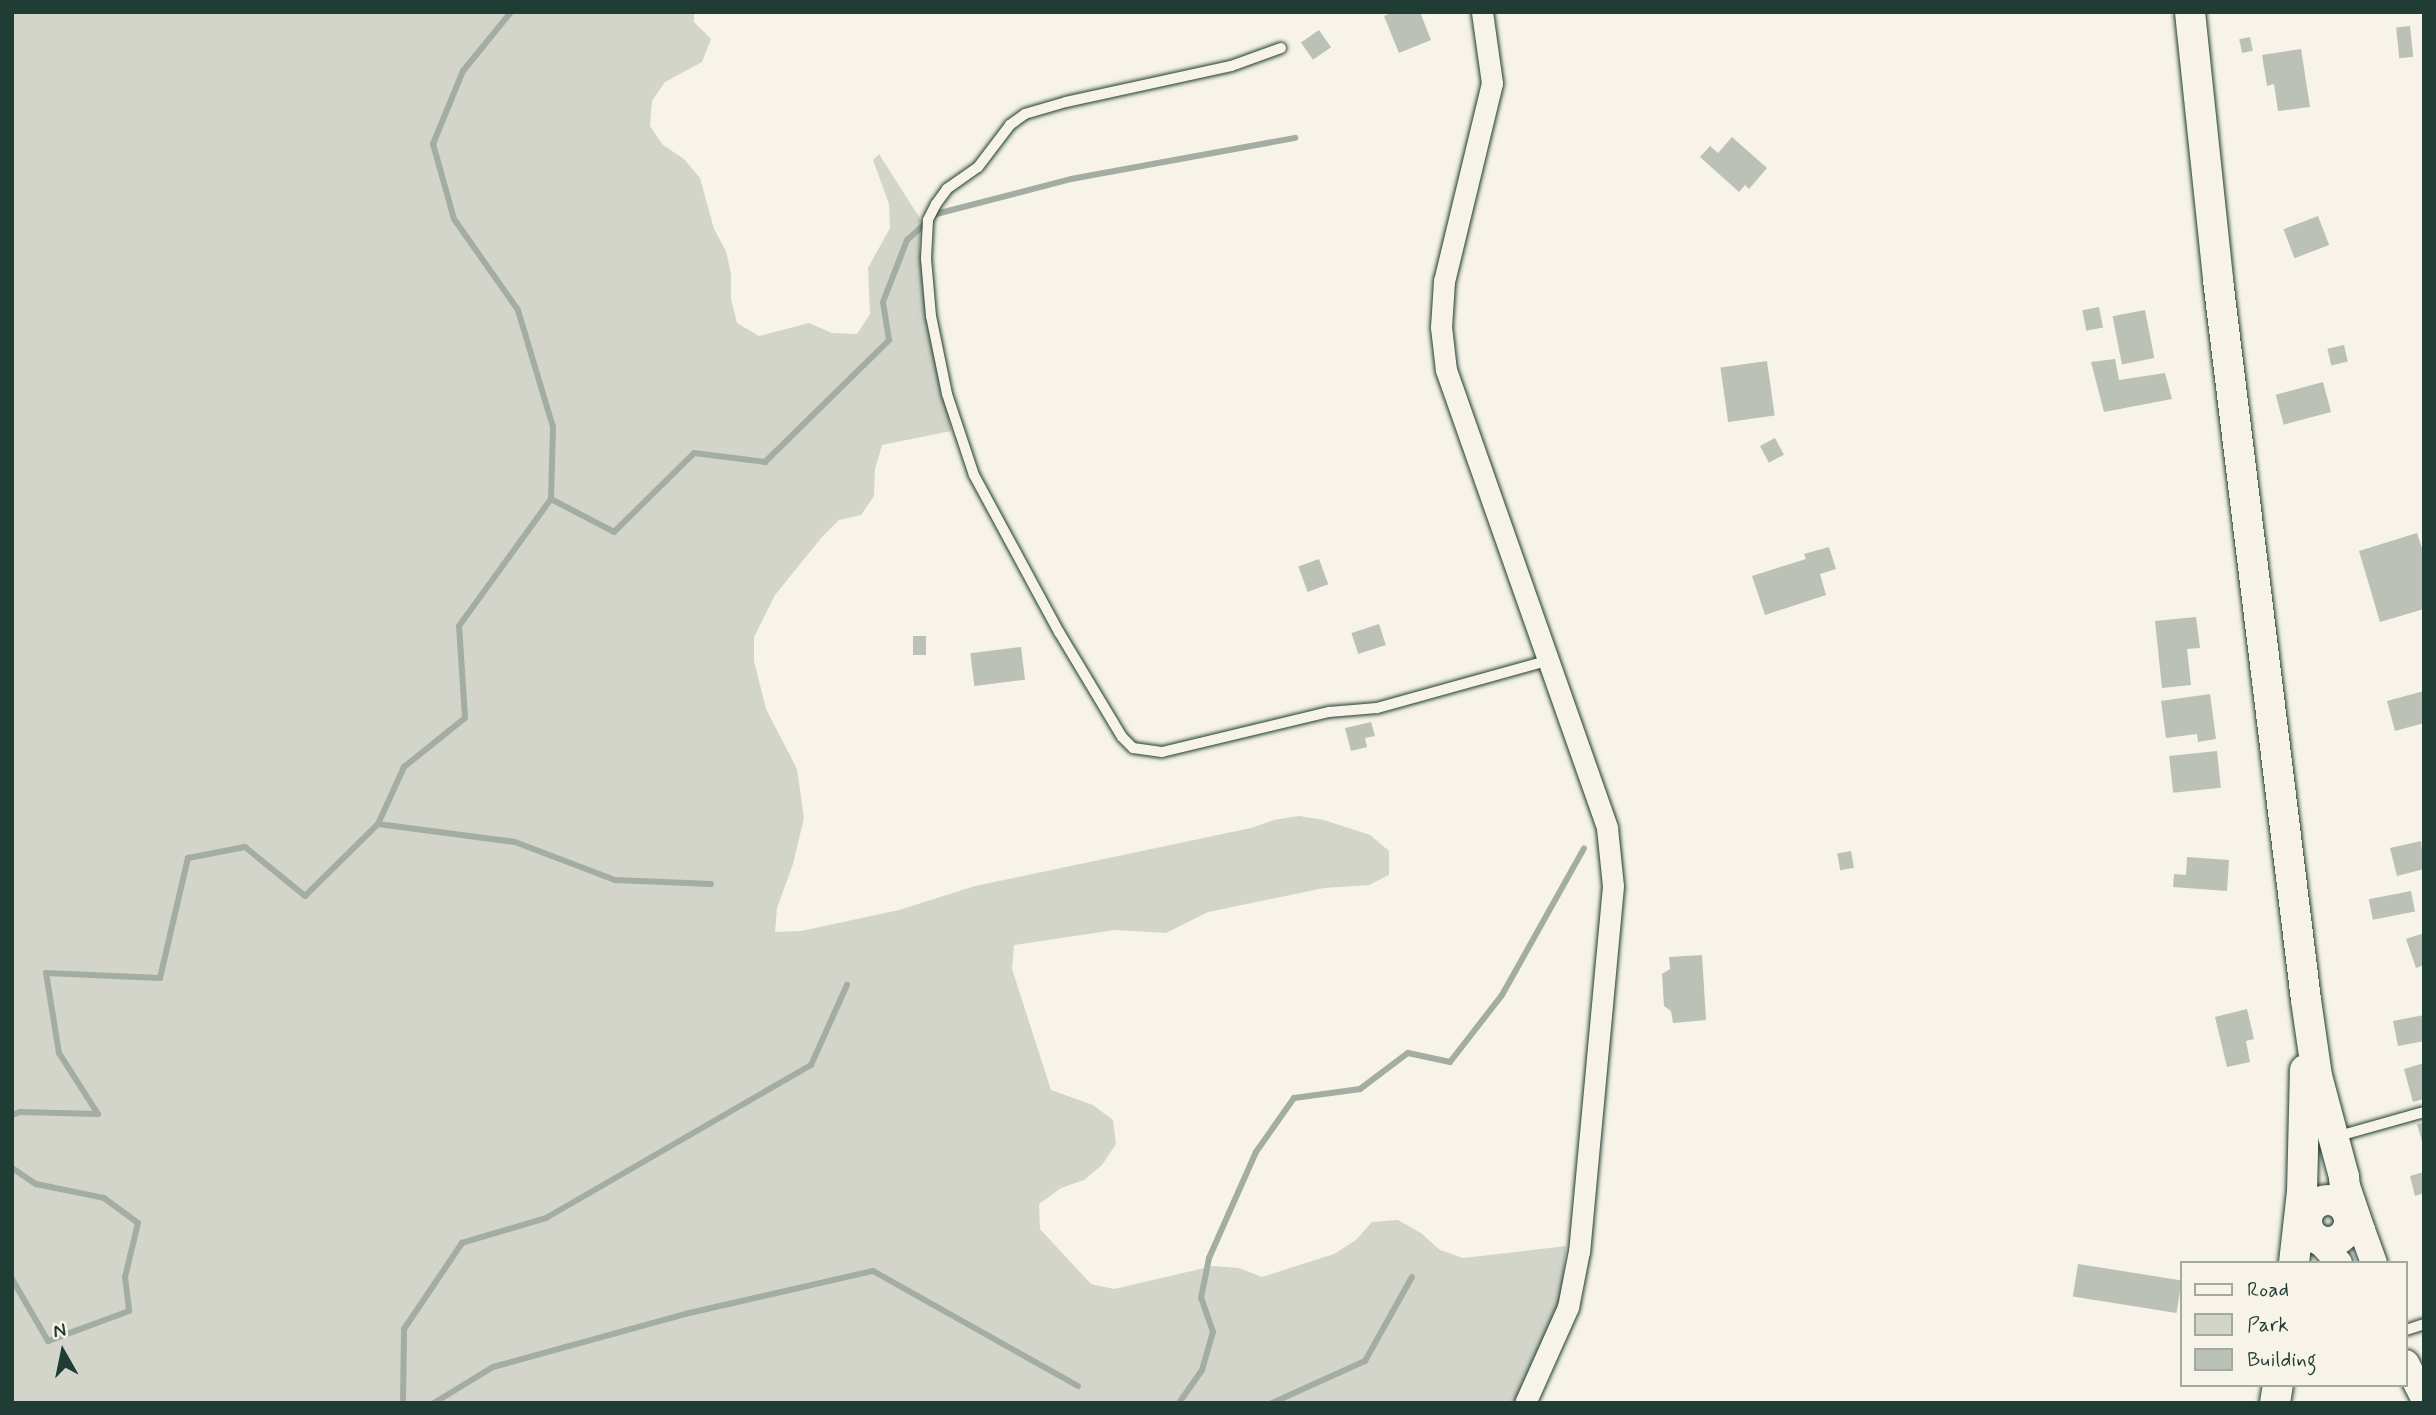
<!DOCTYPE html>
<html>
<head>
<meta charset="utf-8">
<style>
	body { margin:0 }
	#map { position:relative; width:2436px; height:1415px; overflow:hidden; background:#f7f3e8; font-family:Mynerve,sans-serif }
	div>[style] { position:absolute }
	.green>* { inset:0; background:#d3d5ca }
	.stream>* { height:6px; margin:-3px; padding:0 3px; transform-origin:3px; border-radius:3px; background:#a4ada3 }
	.building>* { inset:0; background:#bbc1b6; transform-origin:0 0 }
	.roads { filter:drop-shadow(0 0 2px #1f3d34) drop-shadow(0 0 2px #1f3d34) }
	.service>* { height:10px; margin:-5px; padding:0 5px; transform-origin:5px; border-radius:5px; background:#f7f3e8 }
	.minor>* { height:21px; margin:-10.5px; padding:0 10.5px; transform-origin:10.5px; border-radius:10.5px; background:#f7f3e8 }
	.tertiary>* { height:26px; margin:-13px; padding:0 13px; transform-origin:13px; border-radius:13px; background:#f7f3e8 }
	.secondary>* { height:30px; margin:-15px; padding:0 15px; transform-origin:15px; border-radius:15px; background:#f7f3e8 }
	.secondary>.ring { margin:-15px; padding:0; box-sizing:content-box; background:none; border:30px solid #f7f3e8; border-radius:50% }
	span { translate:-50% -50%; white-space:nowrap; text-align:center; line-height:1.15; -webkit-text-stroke:5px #f7f3e8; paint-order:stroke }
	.frame { position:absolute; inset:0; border:14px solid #1f3d34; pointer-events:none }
	.legend { position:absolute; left:2180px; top:1261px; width:228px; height:126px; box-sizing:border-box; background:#f7f3e8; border:2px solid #a1aaa0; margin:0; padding:9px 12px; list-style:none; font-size:21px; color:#1f3d34 }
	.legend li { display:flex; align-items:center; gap:14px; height:35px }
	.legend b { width:35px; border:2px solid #a1aaa0 }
	.north { position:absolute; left:28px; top:1317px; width:70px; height:70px; -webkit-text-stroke:5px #f7f3e8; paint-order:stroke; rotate:351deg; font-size:19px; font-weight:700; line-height:28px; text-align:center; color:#1f3d34 }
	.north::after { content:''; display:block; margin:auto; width:24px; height:32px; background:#1f3d34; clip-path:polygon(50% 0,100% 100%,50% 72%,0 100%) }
</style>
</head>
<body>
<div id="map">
	<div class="green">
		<i style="clip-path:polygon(12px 12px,694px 12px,694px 22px,711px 39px,702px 62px,665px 82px,652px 101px,650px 126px,663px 145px,684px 159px,700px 178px,714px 229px,726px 251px,731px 274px,731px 299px,737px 323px,759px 336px,809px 323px,832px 333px,857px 334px,870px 314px,868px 268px,890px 228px,889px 204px,873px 160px,879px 154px,921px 220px,919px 246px,951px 431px,882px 445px,875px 469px,874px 496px,861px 515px,839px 520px,822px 537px,775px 595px,754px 637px,754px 661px,766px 709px,797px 769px,804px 818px,793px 864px,777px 908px,775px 932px,801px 931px,899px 910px,975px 886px,1251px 828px,1274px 820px,1299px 816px,1324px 820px,1370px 835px,1389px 851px,1389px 875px,1369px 885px,1324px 888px,1208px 912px,1166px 933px,1115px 930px,1014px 945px,1012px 969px,1051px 1090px,1093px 1105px,1113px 1120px,1116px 1144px,1102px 1165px,1084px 1180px,1061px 1188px,1039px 1204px,1040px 1229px,1091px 1284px,1114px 1289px,1213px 1266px,1239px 1268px,1262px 1277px,1334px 1254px,1356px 1240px,1372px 1222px,1398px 1220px,1421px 1233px,1440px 1250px,1463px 1258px,1566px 1246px,1561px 1299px,1519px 1403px,12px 1403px)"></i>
	</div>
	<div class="stream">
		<i style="left:551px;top:499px;width:71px;rotate:27.6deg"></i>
		<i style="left:614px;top:532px;width:112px;rotate:-44.6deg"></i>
		<i style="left:694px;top:453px;width:72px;rotate:7.2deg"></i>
		<i style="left:765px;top:462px;width:174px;rotate:-44.5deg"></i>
		<i style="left:889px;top:340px;width:38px;rotate:-99deg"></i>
		<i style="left:883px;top:302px;width:66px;rotate:-68.8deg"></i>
		<i style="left:907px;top:240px;width:39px;rotate:-42deg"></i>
		<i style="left:936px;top:214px;width:139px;rotate:-14.5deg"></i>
		<i style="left:1071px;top:179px;width:228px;rotate:-10.4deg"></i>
		<i style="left:378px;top:824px;width:138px;rotate:7.5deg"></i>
		<i style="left:515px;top:842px;width:107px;rotate:20.8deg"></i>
		<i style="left:615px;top:880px;width:96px;rotate:2.4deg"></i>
		<i style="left:12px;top:1115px;width:9px;rotate:-21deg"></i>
		<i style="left:20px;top:1112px;width:78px;rotate:1.5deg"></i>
		<i style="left:98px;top:1114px;width:72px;rotate:-122.6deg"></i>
		<i style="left:59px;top:1053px;width:81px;rotate:-99.2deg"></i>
		<i style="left:46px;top:973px;width:114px;rotate:2.5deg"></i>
		<i style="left:160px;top:978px;width:123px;rotate:-76.9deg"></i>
		<i style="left:188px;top:858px;width:58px;rotate:-10.9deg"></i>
		<i style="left:245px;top:847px;width:77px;rotate:39.2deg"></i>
		<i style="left:305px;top:896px;width:103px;rotate:-44.6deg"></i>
		<i style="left:378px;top:824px;width:63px;rotate:-65.5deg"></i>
		<i style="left:404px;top:767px;width:78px;rotate:-38.8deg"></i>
		<i style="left:465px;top:718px;width:92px;rotate:-93.7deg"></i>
		<i style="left:459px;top:626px;width:157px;rotate:-54.1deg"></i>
		<i style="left:551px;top:499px;width:72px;rotate:-88.4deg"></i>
		<i style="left:553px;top:427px;width:122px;rotate:-106.7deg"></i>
		<i style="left:518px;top:310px;width:111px;rotate:-125.1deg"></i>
		<i style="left:454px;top:219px;width:78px;rotate:-105.6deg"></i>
		<i style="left:433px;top:144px;width:79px;rotate:-67.7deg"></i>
		<i style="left:463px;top:71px;width:76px;rotate:-50.9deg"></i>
		<i style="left:12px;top:1168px;width:29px;rotate:34deg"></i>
		<i style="left:36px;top:1184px;width:69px;rotate:11.6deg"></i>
		<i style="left:104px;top:1198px;width:42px;rotate:36.3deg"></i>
		<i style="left:138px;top:1223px;width:56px;rotate:103.5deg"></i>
		<i style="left:125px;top:1277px;width:34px;rotate:83deg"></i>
		<i style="left:129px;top:1311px;width:86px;rotate:159.7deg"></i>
		<i style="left:48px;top:1341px;width:72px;rotate:-120.1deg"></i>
		<i style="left:403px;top:1403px;width:74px;rotate:-89.2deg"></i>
		<i style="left:404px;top:1329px;width:104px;rotate:-56deg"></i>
		<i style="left:462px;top:1243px;width:88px;rotate:-16.6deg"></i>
		<i style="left:546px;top:1218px;width:306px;rotate:-30deg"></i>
		<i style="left:811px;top:1065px;width:88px;rotate:-65.8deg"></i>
		<i style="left:434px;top:1403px;width:69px;rotate:-31.4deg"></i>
		<i style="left:493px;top:1367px;width:199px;rotate:-15.4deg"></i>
		<i style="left:685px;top:1314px;width:193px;rotate:-12.9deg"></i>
		<i style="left:873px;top:1271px;width:235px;rotate:29.3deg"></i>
		<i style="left:1179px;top:1403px;width:40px;rotate:-55.1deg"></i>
		<i style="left:1202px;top:1370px;width:40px;rotate:-74deg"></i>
		<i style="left:1213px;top:1332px;width:36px;rotate:-109deg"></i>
		<i style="left:1201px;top:1298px;width:41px;rotate:-78.7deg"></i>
		<i style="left:1209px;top:1258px;width:116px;rotate:-66.1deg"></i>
		<i style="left:1256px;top:1152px;width:66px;rotate:-54.9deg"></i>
		<i style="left:1294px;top:1098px;width:67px;rotate:-7.8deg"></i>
		<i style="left:1360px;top:1089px;width:60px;rotate:-36.9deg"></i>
		<i style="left:1408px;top:1053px;width:43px;rotate:12.1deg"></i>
		<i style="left:1450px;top:1062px;width:85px;rotate:-52.2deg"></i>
		<i style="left:1502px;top:995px;width:168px;rotate:-60.8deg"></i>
		<i style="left:1272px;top:1403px;width:102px;rotate:-24.3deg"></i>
		<i style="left:1365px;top:1361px;width:96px;rotate:-60.8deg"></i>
	</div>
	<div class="building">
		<i style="clip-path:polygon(1395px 12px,1420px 12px,1431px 40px,1399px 53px,1384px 16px)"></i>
		<i style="left:2410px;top:26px;width:31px;height:14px;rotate:84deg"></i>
		<i style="left:1319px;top:30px;width:21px;height:22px;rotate:55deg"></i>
		<i style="left:2250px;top:37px;width:14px;height:11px;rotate:78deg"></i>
		<i style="clip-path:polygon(2301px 49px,2310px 107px,2278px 111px,2274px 84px,2267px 86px,2262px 55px)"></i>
		<i style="clip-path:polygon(1732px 137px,1767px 168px,1749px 189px,1745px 185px,1739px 192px,1700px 157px,1710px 146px,1718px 153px)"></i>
		<i style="left:2318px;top:216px;width:31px;height:37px;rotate:69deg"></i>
		<i style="left:2099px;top:307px;width:21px;height:17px;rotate:79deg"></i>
		<i style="left:2145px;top:310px;width:49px;height:33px;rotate:79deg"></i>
		<i style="left:2344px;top:345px;width:17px;height:17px;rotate:77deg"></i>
		<i style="clip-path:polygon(2115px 359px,2119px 380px,2165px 373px,2172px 399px,2104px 412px,2091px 362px)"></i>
		<i style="left:1767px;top:361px;width:55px;height:47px;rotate:82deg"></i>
		<i style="left:2323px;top:382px;width:31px;height:49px;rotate:75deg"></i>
		<i style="left:1775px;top:438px;width:19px;height:17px;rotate:62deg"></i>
		<i style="clip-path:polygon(2417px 533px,2424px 554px,2424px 609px,2380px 622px,2359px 551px)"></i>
		<i style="clip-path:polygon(1829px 547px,1836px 569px,1820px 574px,1826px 595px,1765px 615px,1752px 576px,1806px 559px,1804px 554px)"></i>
		<i style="left:1319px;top:559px;width:27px;height:22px;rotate:70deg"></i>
		<i style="clip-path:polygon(2196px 617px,2200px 648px,2187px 649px,2191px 685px,2162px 688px,2155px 621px)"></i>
		<i style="left:1379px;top:624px;width:22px;height:29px;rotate:72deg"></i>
		<i style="left:913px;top:636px;width:13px;height:19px"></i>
		<i style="left:1021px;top:647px;width:33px;height:51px;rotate:83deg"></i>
		<i style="clip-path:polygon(2424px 691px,2424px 723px,2395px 731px,2387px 701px)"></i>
		<i style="clip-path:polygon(2210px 694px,2216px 739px,2198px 742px,2197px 734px,2166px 738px,2161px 701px)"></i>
		<i style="clip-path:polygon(1371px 722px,1375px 736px,1365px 738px,1367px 747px,1351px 751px,1345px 728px)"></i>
		<i style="left:2217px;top:751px;width:37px;height:48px;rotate:84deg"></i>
		<i style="clip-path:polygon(2421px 841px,2424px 869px,2397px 876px,2390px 848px)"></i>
		<i style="left:1851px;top:851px;width:17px;height:14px;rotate:80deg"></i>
		<i style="clip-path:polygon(2187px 857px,2229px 860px,2227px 891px,2173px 887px,2174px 874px,2186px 875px)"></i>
		<i style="left:2411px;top:891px;width:21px;height:43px;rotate:79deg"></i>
		<i style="clip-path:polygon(2424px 933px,2424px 965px,2416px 968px,2406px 939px)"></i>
		<i style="clip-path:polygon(1702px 955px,1706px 1020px,1673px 1023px,1671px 1011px,1664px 1006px,1662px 974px,1670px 969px,1669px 957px)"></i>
		<i style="clip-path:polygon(2247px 1009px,2254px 1039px,2246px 1041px,2250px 1062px,2227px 1067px,2215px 1017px)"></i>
		<i style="clip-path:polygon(2424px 1015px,2424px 1041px,2398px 1046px,2393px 1021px)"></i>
		<i style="clip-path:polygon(2424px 1063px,2424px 1099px,2413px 1102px,2404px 1069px)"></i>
		<i style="clip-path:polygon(2424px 1123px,2424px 1145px,2423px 1145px,2417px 1124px)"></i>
		<i style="clip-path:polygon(2424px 1172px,2424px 1193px,2415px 1196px,2410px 1176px)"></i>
		<i style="left:2078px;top:1264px;width:105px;height:33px;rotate:9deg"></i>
	</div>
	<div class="roads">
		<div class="service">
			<i style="left:1281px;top:48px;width:53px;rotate:160.2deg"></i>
			<i style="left:1231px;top:66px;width:169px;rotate:167.7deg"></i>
			<i style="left:1066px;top:102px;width:43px;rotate:163.7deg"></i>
			<i style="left:1025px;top:114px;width:19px;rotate:144deg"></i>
			<i style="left:1010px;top:125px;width:53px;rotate:127.3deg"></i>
			<i style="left:978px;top:167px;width:38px;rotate:145deg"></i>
			<i style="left:947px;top:189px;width:19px;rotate:126deg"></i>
			<i style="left:936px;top:204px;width:18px;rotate:117deg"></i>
			<i style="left:928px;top:220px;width:39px;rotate:93deg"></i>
			<i style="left:926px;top:259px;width:57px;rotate:85deg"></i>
			<i style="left:931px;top:316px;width:80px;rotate:78.4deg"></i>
			<i style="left:947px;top:394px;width:85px;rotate:71.6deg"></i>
			<i style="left:974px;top:475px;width:179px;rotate:61.6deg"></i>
			<i style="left:1059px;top:632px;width:122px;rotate:59deg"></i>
			<i style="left:1122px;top:737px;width:16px;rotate:45deg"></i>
			<i style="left:1133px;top:748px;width:29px;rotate:8deg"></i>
			<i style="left:1162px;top:752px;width:172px;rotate:-13.5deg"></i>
			<i style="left:1329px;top:712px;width:48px;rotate:-4.8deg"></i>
			<i style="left:1377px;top:708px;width:175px;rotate:-15.5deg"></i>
			<i style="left:2335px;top:1137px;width:92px;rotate:-15.7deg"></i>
			<i style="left:2406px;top:1330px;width:19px;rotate:-18deg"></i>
		</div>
		<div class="minor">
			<i style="left:1482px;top:12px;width:72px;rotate:82deg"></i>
			<i style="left:1492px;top:83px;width:204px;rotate:103.6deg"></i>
			<i style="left:1444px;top:281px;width:46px;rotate:93.7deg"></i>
			<i style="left:1441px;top:327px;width:43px;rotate:83.4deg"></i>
			<i style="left:1446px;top:370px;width:485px;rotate:70.6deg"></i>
			<i style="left:1607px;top:828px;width:58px;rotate:84.1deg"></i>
			<i style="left:1613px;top:886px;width:367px;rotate:95.3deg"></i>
			<i style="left:1579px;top:1251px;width:57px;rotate:101.1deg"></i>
			<i style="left:1568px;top:1307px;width:105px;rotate:114.1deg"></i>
		</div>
		<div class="tertiary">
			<i style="left:2347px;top:1186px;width:46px;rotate:71.2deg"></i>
			<i style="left:2349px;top:1221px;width:16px;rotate:35deg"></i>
			<i style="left:2362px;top:1230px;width:35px;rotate:70deg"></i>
			<i style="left:2318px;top:1239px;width:32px;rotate:49deg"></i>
			<i style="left:2406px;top:1363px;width:39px;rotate:63deg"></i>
		</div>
		<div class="secondary">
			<i style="left:2190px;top:12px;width:269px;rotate:84deg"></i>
			<i style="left:2218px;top:280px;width:725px;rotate:83.03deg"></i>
			<i style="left:2306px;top:1000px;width:77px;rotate:81.8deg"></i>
			<i style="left:2317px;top:1076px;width:105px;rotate:75deg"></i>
			<i style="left:2344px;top:1177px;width:35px;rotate:85deg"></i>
			<i class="ring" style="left:2307px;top:1200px;width:12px;height:12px"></i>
			<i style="left:2294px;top:1263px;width:71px;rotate:-83.6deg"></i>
			<i style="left:2302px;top:1192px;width:122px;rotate:-88.6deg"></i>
			<i style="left:2275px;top:1403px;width:18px;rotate:-81deg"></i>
		</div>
	</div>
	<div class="frame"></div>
	<ul class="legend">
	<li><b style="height:9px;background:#f7f3e8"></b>Road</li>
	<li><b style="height:19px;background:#d3d5ca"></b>Park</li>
	<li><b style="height:19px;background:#bbc1b6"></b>Building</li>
	</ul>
	<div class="north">N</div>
</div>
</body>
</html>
